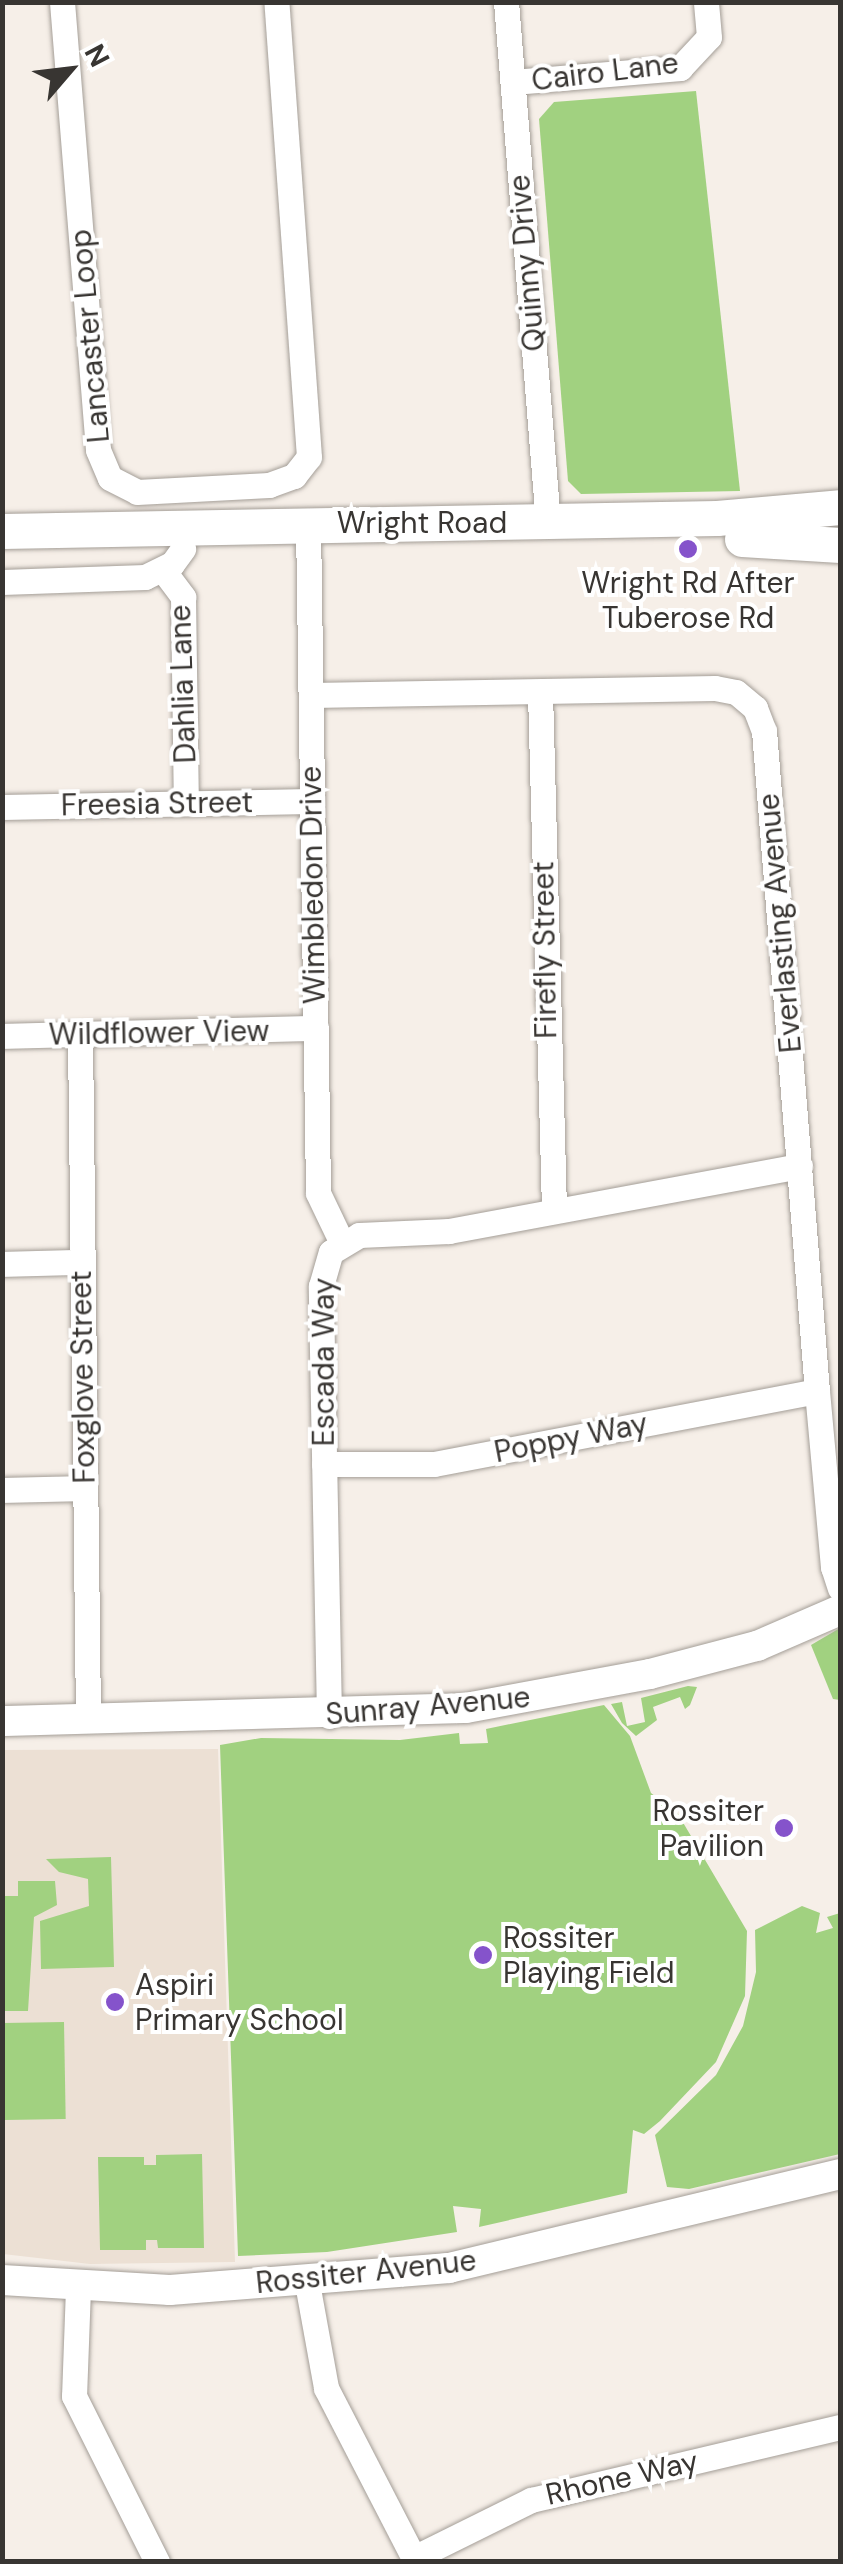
<!DOCTYPE html>
<html>
<head>
<meta charset="utf-8">
<style>
	body { margin:0 }
	#map { position:relative; width:843px; height:2564px; overflow:hidden; background:#f6efe8; font-family:"DM Sans",sans-serif }
	div>[style] { position:absolute }
	.built>* { inset:0; background:#ece0d4 }
	.green>* { inset:0; background:#a1d180; transform-origin:0 0 }
	.roads { filter:drop-shadow(0 0 2px #a49e97) drop-shadow(0 0 2px #a49e97) }
	.minor>* { height:25px; margin:-12.5px; padding:0 12.5px; transform-origin:12.5px; border-radius:12.5px; background:#fff }
	.tertiary>* { height:30px; margin:-15px; padding:0 15px; transform-origin:15px; border-radius:15px; background:#fff }
	.secondary>* { height:35px; margin:-17.5px; padding:0 17.5px; transform-origin:17.5px; border-radius:17.5px; background:#fff }
	.dots>* { width:28px; height:28px; translate:-50% -50%; box-sizing:border-box; border:5px solid #fff; border-radius:50% }
	span { translate:-50% -50%; white-space:nowrap; text-align:center; line-height:1.15; -webkit-text-stroke:8px #fff; paint-order:stroke }
	.street-label { font-size:30px; color:#383532 }
	.poi-label { font-size:30px; color:#383532 }
	.right { translate:-100% -50%; text-align:right }
	.left { translate:0 -50%; text-align:left }
	.frame { position:absolute; inset:0; border:5px solid #383532; pointer-events:none }
	.north { position:absolute; left:20px; top:20px; width:100px; height:100px; -webkit-text-stroke:8px #fff; paint-order:stroke; rotate:62deg; font-size:28px; font-weight:700; line-height:40px; text-align:center; color:#383532 }
	.north::after { content:''; display:block; margin:auto; width:35px; height:45px; background:#383532; clip-path:polygon(50% 0,100% 100%,50% 72%,0 100%) }
</style>
</head>
<body>
<div id="map">
	<div class="built">
		<i style="clip-path:polygon(218px 1749px,235px 2262px,90px 2264px,3px 2254px,3px 1750px)"></i>
	</div>
	<div class="green">
		<i style="clip-path:polygon(696px 91px,740px 491px,581px 494px,568px 481px,539px 119px,554px 102px)"></i>
		<i style="clip-path:polygon(840px 1628px,840px 1700px,833px 1699px,811px 1645px)"></i>
		<i style="clip-path:polygon(688px 1686px,697px 1687px,690px 1705px,685px 1709px,680px 1697px,653px 1707px,657px 1720px,636px 1736px,622px 1723px,611px 1704px,622px 1702px,627px 1726px,645px 1722px,641px 1698px)"></i>
		<i style="clip-path:polygon(604px 1705px,630px 1736px,651px 1793px,678px 1814px,747px 1931px,745px 1996px,716px 2062px,660px 2121px,644px 2134px,633px 2130px,627px 2193px,479px 2227px,481px 2209px,453px 2206px,457px 2232px,327px 2252px,238px 2256px,220px 1745px,261px 1738px,400px 1740px,459px 1733px,460px 1744px,488px 1743px,486px 1729px)"></i>
		<i style="clip-path:polygon(111px 1857px,114px 1967px,41px 1969px,40px 1921px,89px 1906px,88px 1879px,59px 1872px,46px 1859px)"></i>
		<i style="clip-path:polygon(18px 1881px,55px 1881px,57px 1905px,34px 1917px,28px 2011px,3px 2011px,3px 1896px,18px 1896px)"></i>
		<i style="clip-path:polygon(802px 1906px,820px 1913px,816px 1933px,833px 1928px,827px 1917px,840px 1913px,840px 2154px,689px 2189px,667px 2187px,655px 2135px,716px 2075px,743px 2026px,756px 1972px,755px 1930px)"></i>
		<i style="left:64px;top:2022px;width:97px;height:61px;rotate:89deg"></i>
		<i style="clip-path:polygon(202px 2154px,204px 2248px,158px 2248px,157px 2240px,146px 2240px,146px 2250px,100px 2250px,98px 2157px,144px 2157px,144px 2165px,156px 2165px,156px 2155px)"></i>
	</div>
	<div class="roads">
		<div class="minor">
			<i style="left:62px;top:2px;width:449px;rotate:85.4deg"></i>
			<i style="left:98px;top:450px;width:30px;rotate:67deg"></i>
			<i style="left:110px;top:478px;width:30px;rotate:27deg"></i>
			<i style="left:137px;top:492px;width:132px;rotate:-3deg"></i>
			<i style="left:269px;top:485px;width:27px;rotate:-20deg"></i>
			<i style="left:294px;top:476px;width:24px;rotate:-52deg"></i>
			<i style="left:309px;top:457px;width:456px;rotate:-94.1deg"></i>
			<i style="left:506px;top:2px;width:523px;rotate:85.39deg"></i>
			<i style="left:513px;top:82px;width:168px;rotate:-4.8deg"></i>
			<i style="left:680px;top:68px;width:42px;rotate:-46.9deg"></i>
			<i style="left:709px;top:37px;width:35px;rotate:-95deg"></i>
			<i style="left:308px;top:524px;width:669px;rotate:89.14deg"></i>
			<i style="left:318px;top:1193px;width:53px;rotate:64.4deg"></i>
			<i style="left:163px;top:570px;width:34px;rotate:53deg"></i>
			<i style="left:183px;top:597px;width:206px;rotate:89.2deg"></i>
			<i style="left:2px;top:582px;width:143px;rotate:-2deg"></i>
			<i style="left:145px;top:577px;width:30px;rotate:-26deg"></i>
			<i style="left:172px;top:564px;width:19px;rotate:-54deg"></i>
			<i style="left:540px;top:692px;width:516px;rotate:88.45deg"></i>
			<i style="left:311px;top:695px;width:404px;rotate:-1deg"></i>
			<i style="left:715px;top:688px;width:21px;rotate:11deg"></i>
			<i style="left:736px;top:692px;width:25px;rotate:40deg"></i>
			<i style="left:755px;top:708px;width:25px;rotate:69deg"></i>
			<i style="left:764px;top:731px;width:662px;rotate:85.41deg"></i>
			<i style="left:817px;top:1391px;width:177px;rotate:84.8deg"></i>
			<i style="left:833px;top:1567px;width:22px;rotate:72deg"></i>
			<i style="left:2px;top:807px;width:309px;rotate:-1.1deg"></i>
			<i style="left:80px;top:1035px;width:685px;rotate:89.33deg"></i>
			<i style="left:2px;top:1036px;width:314px;rotate:-1.5deg"></i>
			<i style="left:2px;top:1264px;width:79px;rotate:-1.5deg"></i>
			<i style="left:324px;top:1464px;width:110px"></i>
			<i style="left:434px;top:1464px;width:390px;rotate:-10.8deg"></i>
			<i style="left:2px;top:1490px;width:83px;rotate:-1.4deg"></i>
			<i style="left:329px;top:1716px;width:430px;rotate:-91.1deg"></i>
			<i style="left:321px;top:1286px;width:35px;rotate:-74deg"></i>
			<i style="left:331px;top:1252px;width:33px;rotate:-31deg"></i>
			<i style="left:359px;top:1235px;width:90px;rotate:-2.5deg"></i>
			<i style="left:449px;top:1231px;width:357px;rotate:-10.5deg"></i>
			<i style="left:307px;top:2283px;width:107px;rotate:79.7deg"></i>
			<i style="left:326px;top:2388px;width:196px;rotate:62.7deg"></i>
			<i style="left:78px;top:2288px;width:108px;rotate:92.1deg"></i>
			<i style="left:74px;top:2396px;width:186px;rotate:63.4deg"></i>
			<i style="left:414px;top:2558px;width:131px;rotate:-26.4deg"></i>
			<i style="left:531px;top:2500px;width:318px;rotate:-13.3deg"></i>
		</div>
		<div class="tertiary">
			<i style="left:2px;top:1721px;width:464px;rotate:-1.6deg"></i>
			<i style="left:466px;top:1708px;width:187px;rotate:-10.5deg"></i>
			<i style="left:650px;top:1674px;width:111px;rotate:-14.7deg"></i>
			<i style="left:757px;top:1646px;width:90px;rotate:-23.4deg"></i>
			<i style="left:2px;top:2280px;width:168px;rotate:3.4deg"></i>
			<i style="left:170px;top:2290px;width:280px;rotate:-4.5deg"></i>
			<i style="left:449px;top:2268px;width:402px;rotate:-13.5deg"></i>
		</div>
		<div class="secondary">
			<i style="left:2px;top:531px;width:715px;rotate:-1.04deg"></i>
			<i style="left:717px;top:518px;width:123px;rotate:-5.1deg"></i>
			<i style="left:742px;top:539px;width:98px;rotate:3.5deg"></i>
		</div>
	</div>
	<div class="dots">
		<i style="left:688px;top:549px;background:#8553cb"></i>
		<i style="left:784px;top:1828px;background:#8553cb"></i>
		<i style="left:483px;top:1955px;background:#8553cb"></i>
		<i style="left:115px;top:2002px;background:#8553cb"></i>
	</div>
	<div class="street-label">
		<span style="left:605px;top:72px;rotate:-7deg">Cairo Lane</span>
		<span style="left:527px;top:263px;rotate:-95deg">Quinny Drive</span>
		<span style="left:90px;top:336px;rotate:-95deg">Lancaster Loop</span>
		<span style="left:422px;top:523px">Wright Road</span>
		<span style="left:183px;top:684px;rotate:-92deg">Dahlia Lane</span>
		<span style="left:157px;top:804px;rotate:-1deg">Freesia Street</span>
		<span style="left:313px;top:885px;rotate:-91deg">Wimbledon Drive</span>
		<span style="left:780px;top:923px;rotate:-95deg">Everlasting Avenue</span>
		<span style="left:545px;top:950px;rotate:-91deg">Firefly Street</span>
		<span style="left:159px;top:1033px;rotate:-1deg">Wildflower View</span>
		<span style="left:324px;top:1362px;rotate:-90deg">Escada Way</span>
		<span style="left:83px;top:1377px;rotate:-91deg">Foxglove Street</span>
		<span style="left:571px;top:1438px;rotate:-11deg">Poppy Way</span>
		<span style="left:428px;top:1706px;rotate:-5deg">Sunray Avenue</span>
		<span style="left:366px;top:2272px;rotate:-6deg">Rossiter Avenue</span>
		<span style="left:622px;top:2478px;rotate:-13deg">Rhone Way</span>
	</div>
	<div class="poi-label">
		<span style="left:688px;top:600px">Wright Rd After<br>Tuberose Rd</span>
		<span class="right" style="left:764px;top:1828px">Rossiter<br>Pavilion</span>
		<span class="left" style="left:503px;top:1955px">Rossiter<br>Playing Field</span>
		<span class="left" style="left:135px;top:2002px">Aspiri<br>Primary School</span>
	</div>
	<div class="frame"></div>
	<div class="north">N</div>
</div>
</body>
</html>
